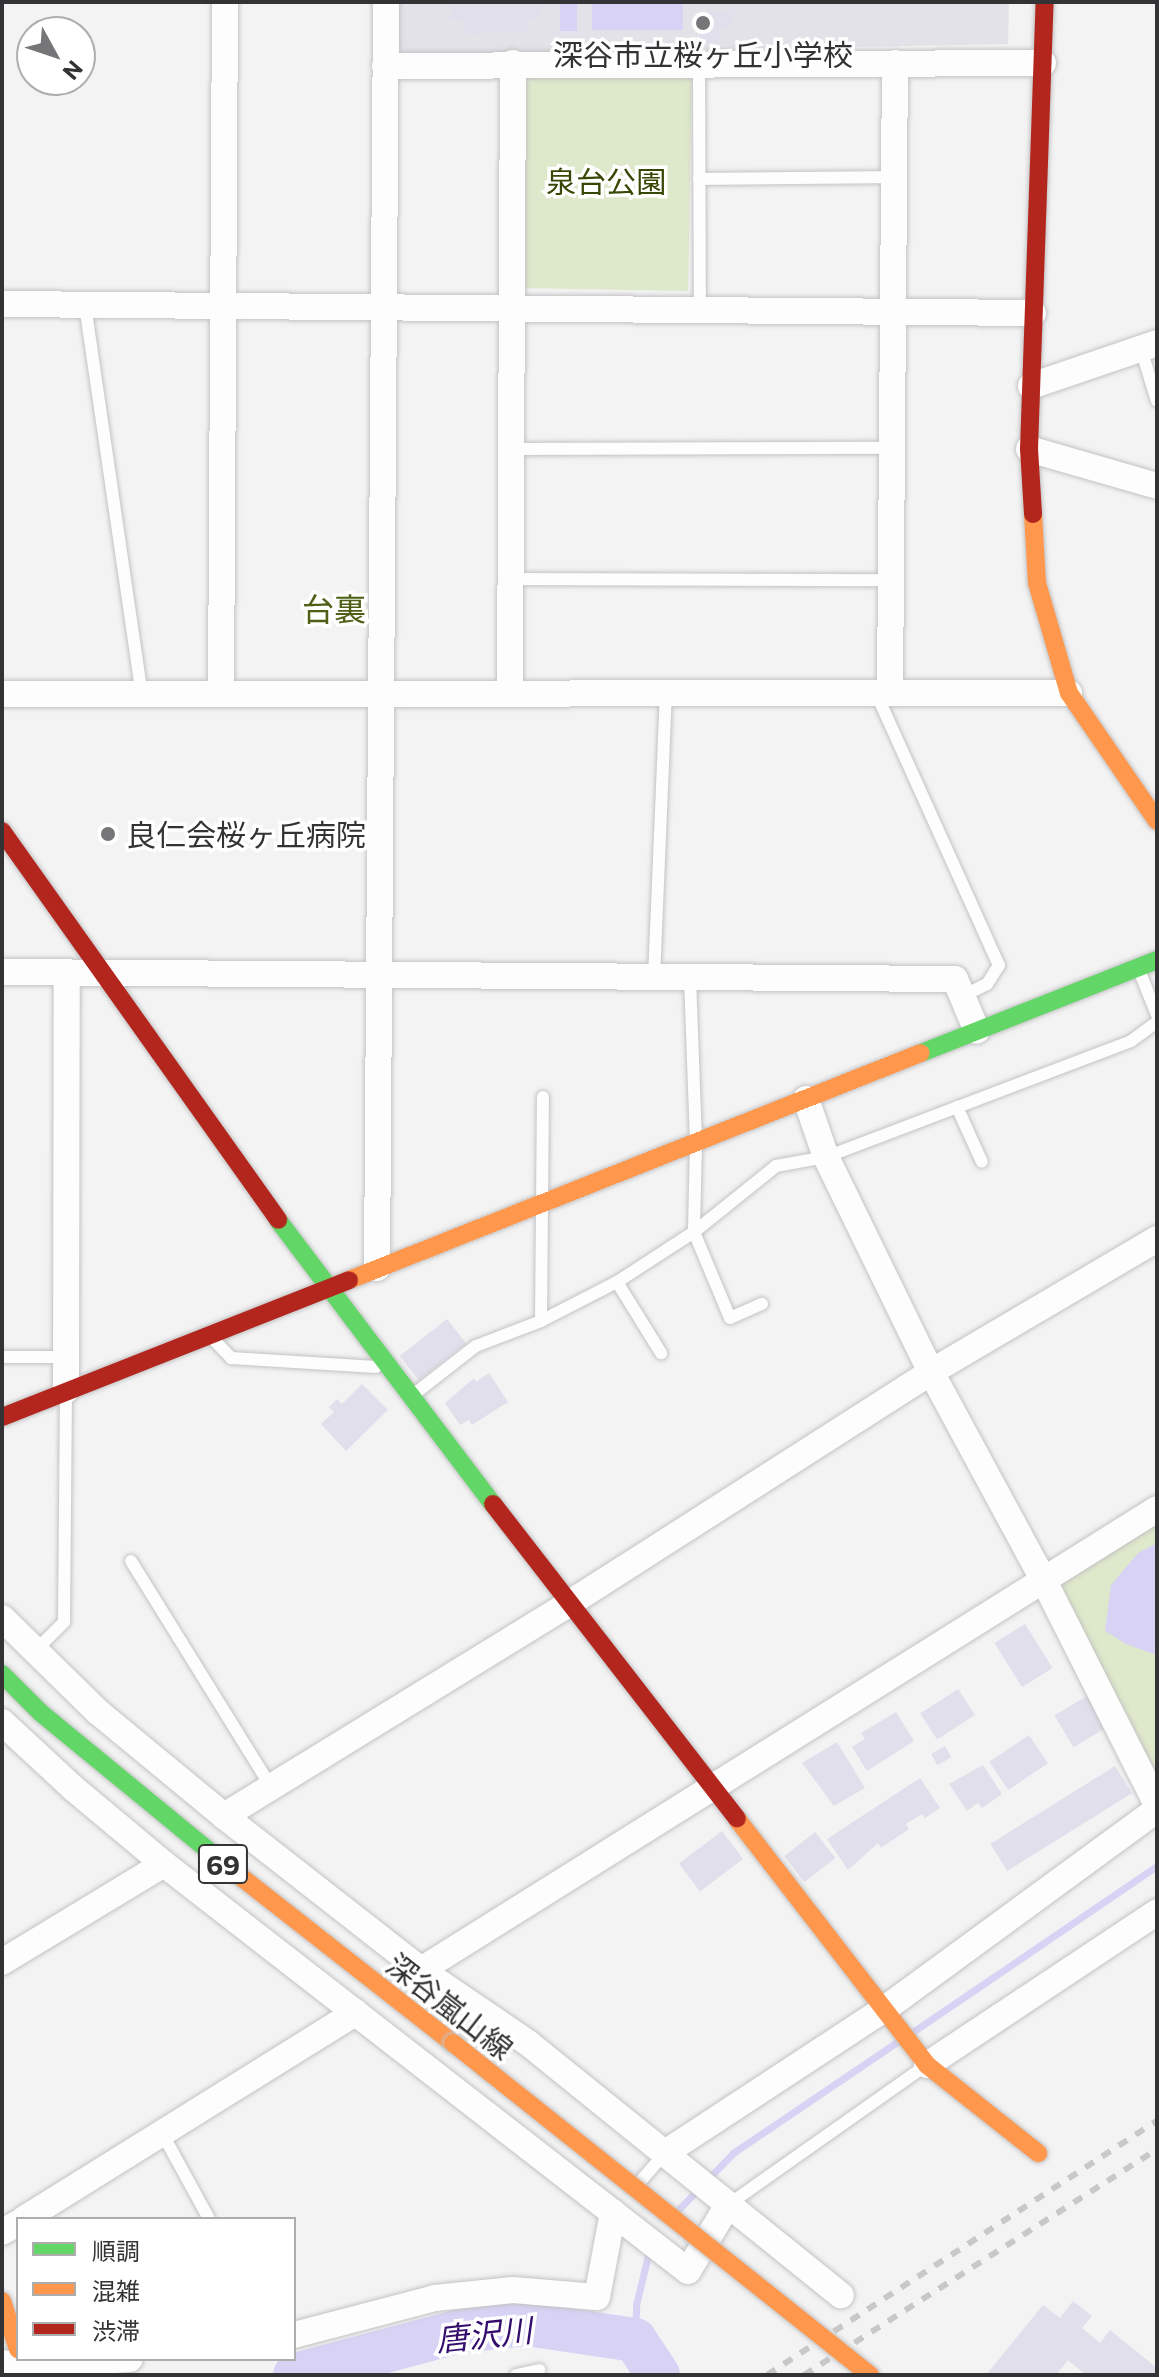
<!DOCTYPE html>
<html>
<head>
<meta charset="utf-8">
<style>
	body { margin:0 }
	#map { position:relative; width:1159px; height:2377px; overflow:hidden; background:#f3f3f4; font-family:Commissioner,"Noto Sans JP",sans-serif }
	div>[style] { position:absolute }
	.built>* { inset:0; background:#e3e2e8 }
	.green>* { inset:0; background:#dee8ca; transform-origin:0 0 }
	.water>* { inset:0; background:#d8d2f5; transform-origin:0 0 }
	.stream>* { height:7px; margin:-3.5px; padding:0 3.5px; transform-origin:3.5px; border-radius:3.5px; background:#d8d2f5 }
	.river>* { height:44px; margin:-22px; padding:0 22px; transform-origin:22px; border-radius:22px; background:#d8d2f5 }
	.building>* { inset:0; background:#e1dfec; transform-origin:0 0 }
	.roads { filter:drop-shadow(0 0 2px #c3c3c4) drop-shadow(0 0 2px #c3c3c4) }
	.lane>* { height:12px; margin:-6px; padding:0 6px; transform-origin:6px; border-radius:6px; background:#fdfdfd }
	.street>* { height:26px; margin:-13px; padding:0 13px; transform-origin:13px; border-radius:13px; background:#fdfdfd }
	.fast>* { height:18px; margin:-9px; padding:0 9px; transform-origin:9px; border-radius:9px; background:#63d668 }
	.slow>* { height:18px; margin:-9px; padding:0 9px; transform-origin:9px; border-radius:9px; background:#ff974d }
	.jam>* { height:18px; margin:-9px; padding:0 9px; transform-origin:9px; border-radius:9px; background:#b3261e }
	.rail>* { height:6px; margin-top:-3px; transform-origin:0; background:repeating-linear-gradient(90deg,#c8c8c9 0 10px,transparent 0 20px) }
	.bridges { filter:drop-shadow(0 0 2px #c3c3c4) drop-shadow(0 0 2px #c3c3c4) }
	.slow-bridge>* { height:18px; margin:-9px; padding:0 9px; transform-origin:9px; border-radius:9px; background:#ff974d }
	.dots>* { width:22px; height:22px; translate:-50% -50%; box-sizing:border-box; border:4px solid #fff; border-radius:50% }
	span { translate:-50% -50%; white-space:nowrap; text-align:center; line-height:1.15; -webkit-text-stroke:7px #fff; paint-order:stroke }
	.shield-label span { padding:2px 6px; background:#fff; border:2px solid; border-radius:6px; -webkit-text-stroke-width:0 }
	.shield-label { font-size:28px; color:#333335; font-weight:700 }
	.poi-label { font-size:30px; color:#333335 }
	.left { translate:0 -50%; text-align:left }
	.park-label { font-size:30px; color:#374704 }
	.street-label { font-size:30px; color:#333335 }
	.neighbourhood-label { font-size:32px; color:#4d6016 }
	.water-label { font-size:32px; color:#330c6c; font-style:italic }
	.frame { position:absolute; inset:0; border:4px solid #333335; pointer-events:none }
	.legend { position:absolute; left:16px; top:2217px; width:280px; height:144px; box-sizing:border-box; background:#fff; border:2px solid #adadae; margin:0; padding:10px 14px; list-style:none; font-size:24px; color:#333335 }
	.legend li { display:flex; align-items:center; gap:16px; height:40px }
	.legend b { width:40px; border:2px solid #adadae }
	.north { position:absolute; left:16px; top:16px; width:80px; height:80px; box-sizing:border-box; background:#fff; border:2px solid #adadae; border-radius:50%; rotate:130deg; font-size:22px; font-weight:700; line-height:32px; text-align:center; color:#333335 }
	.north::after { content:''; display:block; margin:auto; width:28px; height:36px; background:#767678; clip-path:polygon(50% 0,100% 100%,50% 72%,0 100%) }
</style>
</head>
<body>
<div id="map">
	<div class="built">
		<i style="clip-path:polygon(398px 2px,1009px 2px,1008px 44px,398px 56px)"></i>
	</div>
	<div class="green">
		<i style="left:692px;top:67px;width:224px;height:171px;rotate:91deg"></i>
		<i style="clip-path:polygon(1157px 1509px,1157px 1803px,1043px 1579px)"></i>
	</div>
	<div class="water">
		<i style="left:560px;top:2px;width:17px;height:29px"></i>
		<i style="left:592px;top:2px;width:91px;height:28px"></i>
		<i style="clip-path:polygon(1157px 1543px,1157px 1655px,1126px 1644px,1105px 1631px,1111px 1585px,1138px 1553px)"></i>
	</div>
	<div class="stream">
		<i style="left:914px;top:2031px;width:294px;rotate:-34.2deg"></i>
		<i style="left:707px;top:2180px;width:37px;rotate:-46deg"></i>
		<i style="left:733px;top:2153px;width:198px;rotate:-34.1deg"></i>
		<i style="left:679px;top:2209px;width:28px;rotate:-46deg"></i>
		<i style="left:635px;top:2340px;width:35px;rotate:-88deg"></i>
		<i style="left:636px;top:2305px;width:60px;rotate:-76.4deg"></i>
	</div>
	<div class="river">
		<i style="left:295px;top:2375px;width:171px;rotate:-14.9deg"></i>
		<i style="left:460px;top:2331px;width:67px;rotate:-6deg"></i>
		<i style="left:527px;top:2324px;width:109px;rotate:8.4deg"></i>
		<i style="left:635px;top:2340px;width:42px;rotate:56.7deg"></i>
	</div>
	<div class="building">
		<i style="clip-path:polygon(451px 2px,541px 2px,541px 18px,528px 18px,528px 32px,465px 34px,465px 20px,451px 20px)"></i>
		<i style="clip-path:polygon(700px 12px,732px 12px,732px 27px,719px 27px,719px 42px,700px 42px)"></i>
		<i style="left:447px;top:1319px;width:31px;height:60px;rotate:52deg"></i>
		<i style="clip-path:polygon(489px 1373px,508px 1402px,472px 1425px,469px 1420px,460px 1425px,445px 1403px,474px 1378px,476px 1382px)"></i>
		<i style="clip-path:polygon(362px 1384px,388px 1410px,346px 1451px,321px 1424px,334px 1412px,329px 1407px,337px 1399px,342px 1404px)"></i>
		<i style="left:1025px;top:1624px;width:52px;height:36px;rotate:58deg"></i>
		<i style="left:958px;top:1689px;width:31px;height:45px;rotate:57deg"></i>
		<i style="left:1087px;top:1696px;width:37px;height:38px;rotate:59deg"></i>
		<i style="clip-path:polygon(896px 1712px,914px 1741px,867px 1771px,852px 1747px,865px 1739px,861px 1733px)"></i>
		<i style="left:1029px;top:1735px;width:34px;height:48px;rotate:56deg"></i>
		<i style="clip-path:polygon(837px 1742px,865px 1788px,834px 1806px,802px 1763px)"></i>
		<i style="left:945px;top:1746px;width:13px;height:16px;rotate:61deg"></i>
		<i style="clip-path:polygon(983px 1765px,1002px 1794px,982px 1808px,978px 1803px,967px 1811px,949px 1784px)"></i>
		<i style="left:1115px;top:1766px;width:32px;height:147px;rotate:58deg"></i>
		<i style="clip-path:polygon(920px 1778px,940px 1808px,925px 1818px,922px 1814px,906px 1824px,909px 1829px,881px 1848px,878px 1843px,848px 1870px,827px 1839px)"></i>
		<i style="left:722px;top:1831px;width:35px;height:54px;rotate:53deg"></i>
		<i style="left:815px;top:1832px;width:33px;height:39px;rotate:52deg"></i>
		<i style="clip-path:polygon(1073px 2301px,1092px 2316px,1082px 2328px,1100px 2343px,1110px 2330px,1157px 2368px,1157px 2375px,1086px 2375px,1068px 2360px,1056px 2375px,986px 2375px,1043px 2305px,1060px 2318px)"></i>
	</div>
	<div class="roads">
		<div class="lane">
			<i style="left:699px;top:62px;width:248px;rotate:89.8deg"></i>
			<i style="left:699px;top:179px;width:195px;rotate:-0.6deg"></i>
			<i style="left:85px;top:305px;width:393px;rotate:81.7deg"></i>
			<i style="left:1141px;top:349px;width:54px;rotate:72.9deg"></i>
			<i style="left:512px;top:449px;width:380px;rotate:-0.2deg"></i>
			<i style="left:511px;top:579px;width:378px;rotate:0.2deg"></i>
			<i style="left:876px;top:693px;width:299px;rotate:65.7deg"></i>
			<i style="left:999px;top:965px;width:22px;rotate:122deg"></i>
			<i style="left:987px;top:984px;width:28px;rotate:154deg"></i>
			<i style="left:1139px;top:970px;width:48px;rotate:68.2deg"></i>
			<i style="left:654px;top:978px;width:285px;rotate:-87.6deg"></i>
			<i style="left:690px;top:978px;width:164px;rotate:87.9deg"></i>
			<i style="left:696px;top:1142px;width:90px;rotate:91.3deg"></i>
			<i style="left:694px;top:1232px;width:93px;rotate:67.3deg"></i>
			<i style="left:730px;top:1318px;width:35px;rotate:-24deg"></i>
			<i style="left:957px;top:1107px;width:60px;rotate:65.6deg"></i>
			<i style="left:617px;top:1282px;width:84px;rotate:58.2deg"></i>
			<i style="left:541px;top:1321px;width:224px;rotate:-89.5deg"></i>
			<i style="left:212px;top:1338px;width:28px;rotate:46deg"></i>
			<i style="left:231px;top:1358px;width:145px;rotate:3.6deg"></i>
			<i style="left:2px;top:1357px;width:65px"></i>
			<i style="left:413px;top:1395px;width:80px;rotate:-37.9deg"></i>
			<i style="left:476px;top:1346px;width:70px;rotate:-21deg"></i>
			<i style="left:541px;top:1321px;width:85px;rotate:-27.2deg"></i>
			<i style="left:617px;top:1282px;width:92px;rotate:-33deg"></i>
			<i style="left:694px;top:1232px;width:105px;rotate:-38.8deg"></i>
			<i style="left:776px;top:1166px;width:51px;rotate:-10.2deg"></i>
			<i style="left:826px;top:1157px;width:326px;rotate:-20.8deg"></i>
			<i style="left:1131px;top:1041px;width:32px;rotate:-36deg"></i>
			<i style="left:131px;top:1561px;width:266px;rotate:58.2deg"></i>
			<i style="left:36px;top:1650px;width:40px;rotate:-45deg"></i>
			<i style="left:64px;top:1622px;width:224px;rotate:-89.5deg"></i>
			<i style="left:162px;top:2133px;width:98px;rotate:61.3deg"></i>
			<i style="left:638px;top:2184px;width:41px;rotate:-48.9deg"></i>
			<i style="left:728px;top:2205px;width:241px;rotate:-35.2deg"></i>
			<i style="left:516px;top:2375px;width:24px;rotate:-12deg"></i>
		</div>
		<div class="street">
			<i style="left:385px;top:66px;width:658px;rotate:-0.26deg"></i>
			<i style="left:2px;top:304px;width:1031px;rotate:0.5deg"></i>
			<i style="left:1031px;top:386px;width:133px;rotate:-18.8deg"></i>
			<i style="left:1029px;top:449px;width:133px;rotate:16.1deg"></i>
			<i style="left:890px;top:693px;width:630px;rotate:-89.55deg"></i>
			<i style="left:2px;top:694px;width:1067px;rotate:-0.05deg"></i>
			<i style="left:221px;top:694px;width:692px;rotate:-89.67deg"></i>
			<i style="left:510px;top:694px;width:631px;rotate:-89.73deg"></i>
			<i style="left:2px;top:972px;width:953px;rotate:0.42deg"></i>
			<i style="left:955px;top:979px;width:56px;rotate:67.1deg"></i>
			<i style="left:806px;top:1099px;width:61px;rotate:71deg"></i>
			<i style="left:826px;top:1157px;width:239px;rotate:64deg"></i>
			<i style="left:931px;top:1372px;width:235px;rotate:61.6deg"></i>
			<i style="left:1043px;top:1579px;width:253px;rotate:63.2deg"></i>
			<i style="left:377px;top:1268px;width:1266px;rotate:-89.59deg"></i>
			<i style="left:66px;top:1390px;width:418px;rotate:-89.9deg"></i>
			<i style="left:2px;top:1618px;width:134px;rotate:44.4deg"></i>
			<i style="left:98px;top:1712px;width:163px;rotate:39.5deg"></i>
			<i style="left:224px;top:1816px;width:250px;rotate:38deg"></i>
			<i style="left:421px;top:1970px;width:130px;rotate:34.3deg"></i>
			<i style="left:528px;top:2043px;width:402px;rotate:38.9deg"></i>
			<i style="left:2px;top:1722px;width:97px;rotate:42.9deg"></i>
			<i style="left:73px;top:1788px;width:119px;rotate:39.9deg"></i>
			<i style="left:164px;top:1864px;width:663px;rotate:37.84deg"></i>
			<i style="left:688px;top:2271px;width:77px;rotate:-58.8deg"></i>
			<i style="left:224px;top:1816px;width:406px;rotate:-31.6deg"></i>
			<i style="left:570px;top:1603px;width:429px;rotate:-32.6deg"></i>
			<i style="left:931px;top:1372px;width:262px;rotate:-30.5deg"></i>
			<i style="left:2px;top:1962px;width:189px;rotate:-31.2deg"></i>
			<i style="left:421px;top:1970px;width:868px;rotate:-32.06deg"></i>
			<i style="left:927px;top:2065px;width:276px;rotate:-33.6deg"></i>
			<i style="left:665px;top:2153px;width:264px;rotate:-33.3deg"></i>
			<i style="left:886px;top:2008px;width:336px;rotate:-36.2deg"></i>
			<i style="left:24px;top:2219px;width:391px;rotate:-31.9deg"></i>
			<i style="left:2px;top:2232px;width:18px;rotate:-29deg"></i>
			<i style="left:294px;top:2335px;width:146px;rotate:-14.7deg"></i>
			<i style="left:435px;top:2298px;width:78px;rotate:-5.9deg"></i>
			<i style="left:513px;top:2290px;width:84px;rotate:4.8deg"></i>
			<i style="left:597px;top:2297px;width:86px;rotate:-79.3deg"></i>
			<i style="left:2px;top:2363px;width:22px;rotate:8deg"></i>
			<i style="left:24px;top:2366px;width:106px;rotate:-3.8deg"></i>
		</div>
		<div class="fast">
			<i style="left:921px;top:1053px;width:254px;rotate:-21.5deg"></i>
			<i style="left:278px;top:1220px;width:356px;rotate:52.9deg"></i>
			<i style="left:2px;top:1674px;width:55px;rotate:45deg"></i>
			<i style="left:41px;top:1713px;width:259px;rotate:39.4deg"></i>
		</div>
		<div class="slow">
			<i style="left:1033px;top:514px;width:69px;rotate:86.7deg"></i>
			<i style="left:1037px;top:583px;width:115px;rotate:73.8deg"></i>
			<i style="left:1069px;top:693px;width:155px;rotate:55.5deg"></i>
			<i style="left:349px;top:1280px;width:615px;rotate:-21.65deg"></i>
			<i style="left:737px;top:1819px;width:311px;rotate:52.3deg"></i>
			<i style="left:927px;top:2065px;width:142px;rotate:38.4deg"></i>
			<i style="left:241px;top:1877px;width:269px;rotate:38.1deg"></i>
			<i style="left:2px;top:2301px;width:51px;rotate:71.6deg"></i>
		</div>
		<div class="jam">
			<i style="left:1033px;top:514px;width:65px;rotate:-93.5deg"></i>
			<i style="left:1029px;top:449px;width:447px;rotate:-88deg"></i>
			<i style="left:2px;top:831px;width:477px;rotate:54.6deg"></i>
			<i style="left:2px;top:1417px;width:373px;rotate:-21.5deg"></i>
			<i style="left:493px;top:1504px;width:398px;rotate:52.2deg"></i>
		</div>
	</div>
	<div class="rail">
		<i style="left:767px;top:2375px;width:465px;rotate:-33.1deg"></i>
		<i style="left:804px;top:2375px;width:419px;rotate:-32.6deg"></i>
	</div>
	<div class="bridges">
		<div class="slow-bridge">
			<i style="left:453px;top:2043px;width:533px;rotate:38.53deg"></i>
		</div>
	</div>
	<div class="dots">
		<i style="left:703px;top:23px;background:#767678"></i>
		<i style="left:108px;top:834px;background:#767678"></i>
	</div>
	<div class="shield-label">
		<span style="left:223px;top:1864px">69</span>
	</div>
	<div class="poi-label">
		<span style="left:703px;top:54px">深谷市立桜ヶ丘小学校</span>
		<span class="left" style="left:126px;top:834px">良仁会桜ヶ丘病院</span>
	</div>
	<div class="park-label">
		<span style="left:606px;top:181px">泉台公園</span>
	</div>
	<div class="street-label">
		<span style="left:450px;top:2006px;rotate:38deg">深谷嵐山線</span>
	</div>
	<div class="neighbourhood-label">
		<span style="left:334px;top:608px">台裏</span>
	</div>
	<div class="water-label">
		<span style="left:484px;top:2334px;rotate:-6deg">唐沢川</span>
	</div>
	<div class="frame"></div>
	<ul class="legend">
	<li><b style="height:10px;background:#63d668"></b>順調</li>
	<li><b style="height:10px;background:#ff974d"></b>混雑</li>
	<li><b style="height:10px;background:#b3261e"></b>渋滞</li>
	</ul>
	<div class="north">N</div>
</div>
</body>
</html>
